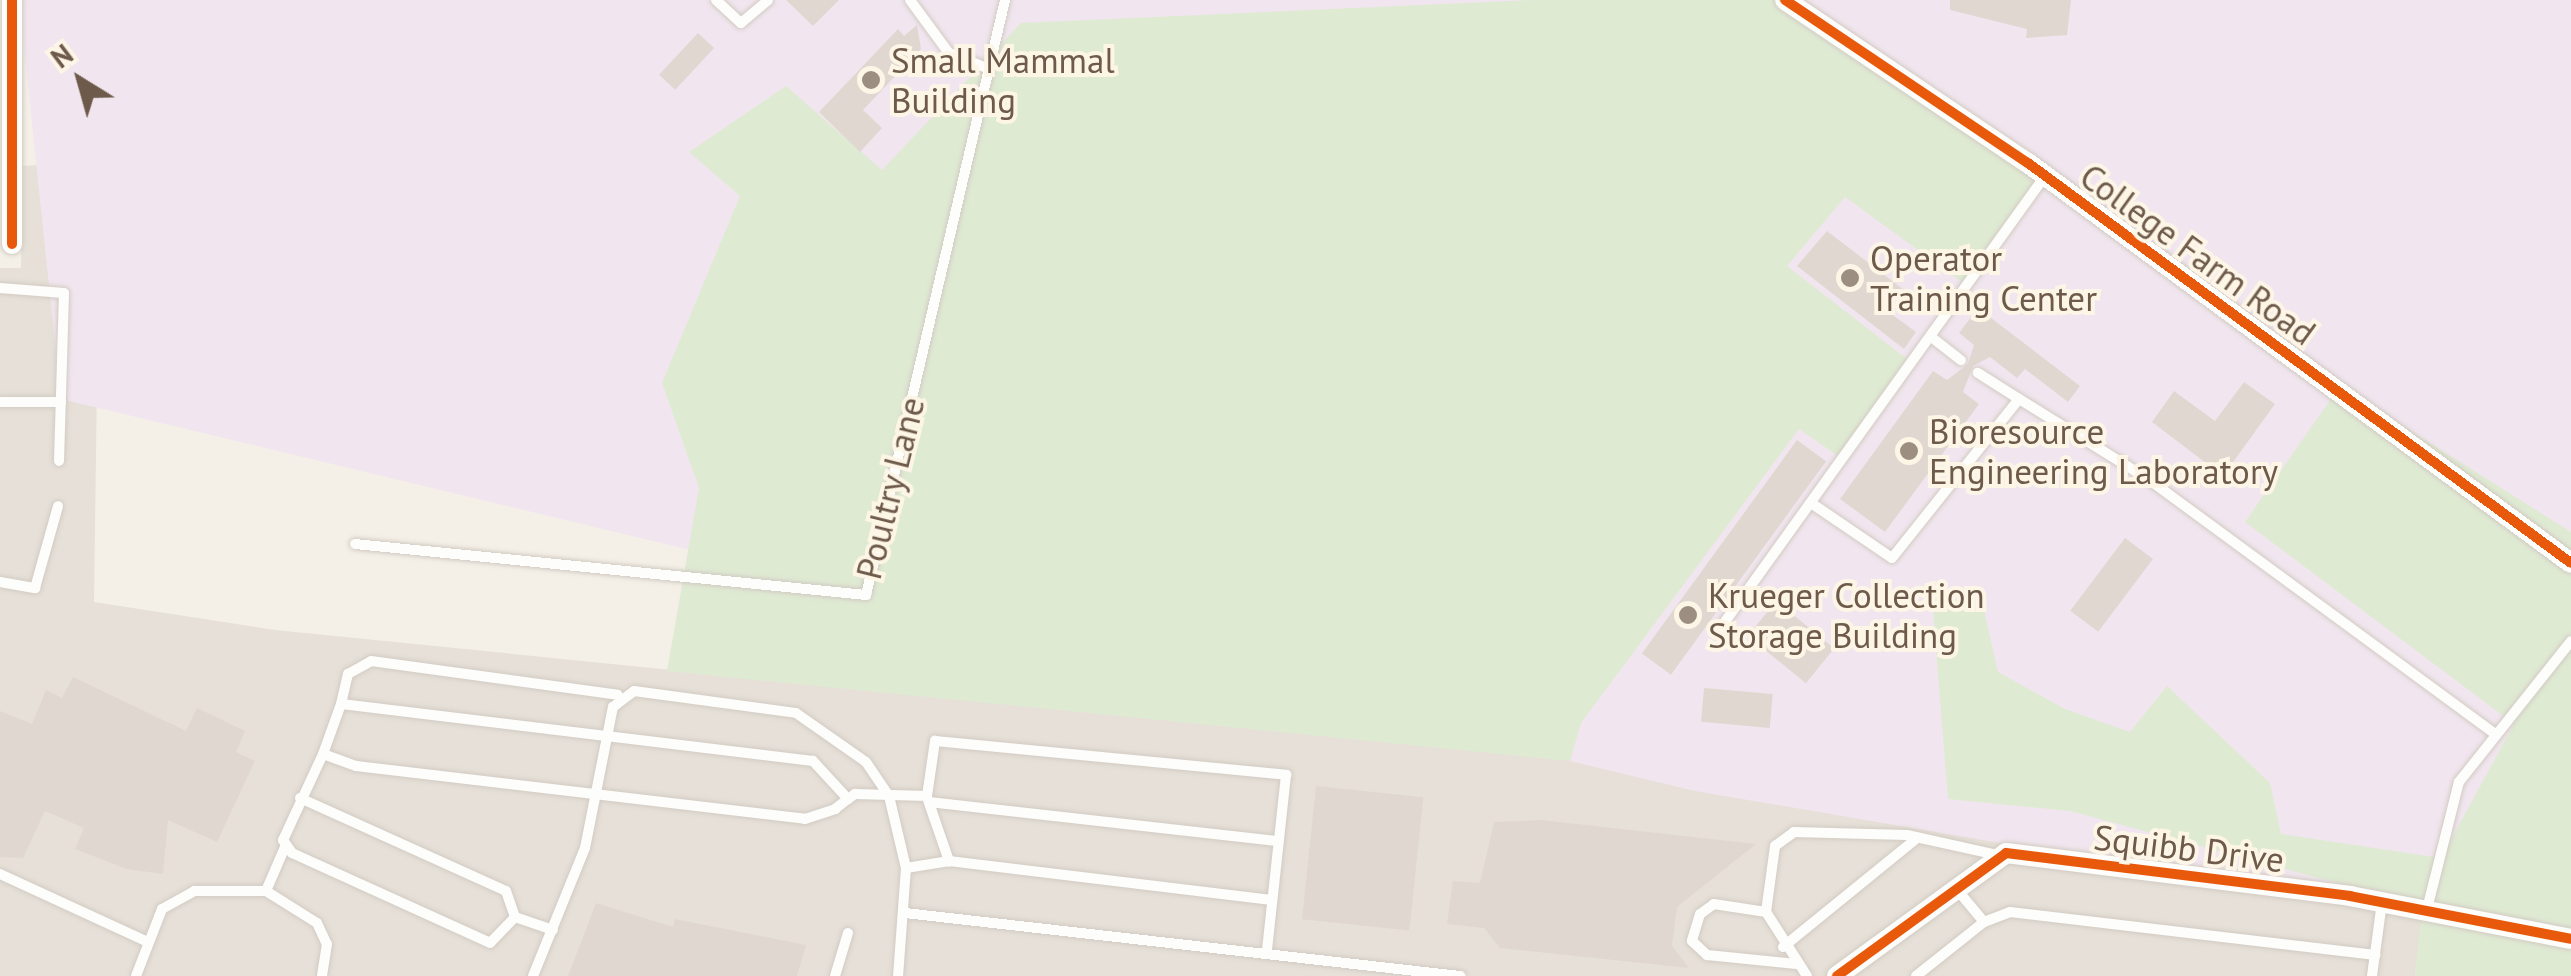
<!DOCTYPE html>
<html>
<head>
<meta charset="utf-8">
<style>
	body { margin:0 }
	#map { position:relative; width:2571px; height:976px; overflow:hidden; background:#f4f0e7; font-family:"PT Sans",sans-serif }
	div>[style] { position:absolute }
	.industrial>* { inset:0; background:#e6e0d8 }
	.education>* { inset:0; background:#f1e6ef }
	.green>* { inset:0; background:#dfead3 }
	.building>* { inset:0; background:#e0d8d0; transform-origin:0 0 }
	.roads { filter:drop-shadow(0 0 2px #d2cbc3) drop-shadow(0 0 2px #d2cbc3) }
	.service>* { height:10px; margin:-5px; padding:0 5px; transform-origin:5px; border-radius:5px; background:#fdfdfb }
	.minor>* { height:20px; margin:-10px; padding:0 10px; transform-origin:10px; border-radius:10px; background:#fdfdfb }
	.cycleway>* { height:10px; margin:-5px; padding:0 5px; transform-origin:5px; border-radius:5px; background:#e8590c }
	.dots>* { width:28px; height:28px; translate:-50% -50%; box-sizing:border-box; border:5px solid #fdf6e7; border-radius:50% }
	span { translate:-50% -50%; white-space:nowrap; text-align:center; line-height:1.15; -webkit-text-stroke:8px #fdf6e7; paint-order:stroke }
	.poi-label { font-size:35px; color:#6e5a4b }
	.left { translate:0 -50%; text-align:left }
	.street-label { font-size:35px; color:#6e5a4b }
	.north { position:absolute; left:30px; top:30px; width:100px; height:100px; -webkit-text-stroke:8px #fdf6e7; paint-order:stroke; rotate:323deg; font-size:28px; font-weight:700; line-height:40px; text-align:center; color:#6e5a4b }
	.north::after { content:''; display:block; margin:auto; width:35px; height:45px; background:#6e5a4b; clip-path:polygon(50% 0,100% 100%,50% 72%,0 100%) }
</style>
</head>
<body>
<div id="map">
	<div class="industrial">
		<i style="clip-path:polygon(100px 161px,94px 602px,275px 630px,1569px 760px,2423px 906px,2415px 976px,0 976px,0 268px,21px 268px,22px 166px)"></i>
	</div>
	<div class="education">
		<i style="clip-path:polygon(19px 0,2571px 0,2571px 940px,1695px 791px,61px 399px)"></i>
	</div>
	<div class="green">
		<i style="clip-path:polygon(1531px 0,1793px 0,2045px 168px,1962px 282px,1845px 197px,1787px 266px,1911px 362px,1841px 458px,1799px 429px,1581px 723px,1570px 761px,667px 671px,699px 488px,662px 383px,740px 196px,689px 152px,786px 86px,882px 170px,1021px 23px)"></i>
		<i style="clip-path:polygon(2340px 386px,2571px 532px,2571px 976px,2415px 976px,2422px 906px,2070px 811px,1948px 799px,1932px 598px,1982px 601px,1998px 672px,2065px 709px,2130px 732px,2167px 686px,2270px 783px,2281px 834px,2441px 858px,2514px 724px,2245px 522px)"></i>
	</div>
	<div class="building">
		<i style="clip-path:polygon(786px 0,839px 0,813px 26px)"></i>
		<i style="clip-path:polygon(1950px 0,2071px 0,2067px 35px,2026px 38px,2027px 29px,1950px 10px)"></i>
		<i style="clip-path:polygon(917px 25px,921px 49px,863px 110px,882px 128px,860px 152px,819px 112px,898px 29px,904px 36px)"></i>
		<i style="left:698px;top:33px;width:22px;height:57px;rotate:43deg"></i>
		<i style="clip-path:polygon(1827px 231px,1904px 290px,1886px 310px,1916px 332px,1904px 349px,1797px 266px)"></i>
		<i style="clip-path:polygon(1978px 308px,2080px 386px,2068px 402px,2025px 369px,2017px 378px,1990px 357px,1973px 366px,1963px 392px,1979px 404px,1885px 532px,1840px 499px,1933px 371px,1947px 380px,1968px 364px,1974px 345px,1959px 333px)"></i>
		<i style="clip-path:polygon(2244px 382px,2275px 404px,2223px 476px,2152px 422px,2174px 391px,2215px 421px)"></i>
		<i style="left:1797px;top:440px;width:36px;height:264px;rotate:36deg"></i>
		<i style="left:2125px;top:538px;width:35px;height:91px;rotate:37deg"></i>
		<i style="left:1776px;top:601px;width:75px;height:45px;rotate:39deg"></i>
		<i style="clip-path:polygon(73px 677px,186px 731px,197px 708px,245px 731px,236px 752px,255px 761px,217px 842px,168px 820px,163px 874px,127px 869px,75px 849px,84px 828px,45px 811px,23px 858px,0 857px,0 711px,32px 724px,46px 690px,62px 698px)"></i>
		<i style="left:1704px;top:688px;width:69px;height:34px;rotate:5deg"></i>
		<i style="left:1316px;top:786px;width:108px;height:134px;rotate:6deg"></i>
		<i style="clip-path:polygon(1541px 820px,1756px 844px,1677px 907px,1672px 946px,1689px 968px,1500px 948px,1484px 928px,1447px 924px,1453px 881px,1480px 883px,1494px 822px)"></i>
		<i style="clip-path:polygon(596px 903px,673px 927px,675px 919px,806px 945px,797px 976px,568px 976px)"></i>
	</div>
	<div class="roads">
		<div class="service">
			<i style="left:716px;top:0;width:34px;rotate:43deg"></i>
			<i style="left:741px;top:23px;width:35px;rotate:-40deg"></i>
			<i style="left:910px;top:0;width:66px;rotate:53.7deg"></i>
			<i style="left:949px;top:53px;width:43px;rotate:21.8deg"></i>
			<i style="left:0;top:288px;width:64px;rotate:4.5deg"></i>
			<i style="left:64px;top:293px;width:168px;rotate:91.7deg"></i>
			<i style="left:1935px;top:340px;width:33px;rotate:38deg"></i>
			<i style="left:2019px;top:399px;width:152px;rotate:31.8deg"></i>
			<i style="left:2148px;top:479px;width:428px;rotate:36.3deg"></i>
			<i style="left:0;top:402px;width:61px"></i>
			<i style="left:1814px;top:505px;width:94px;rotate:34.2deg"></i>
			<i style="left:1892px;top:558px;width:203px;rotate:-51.4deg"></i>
			<i style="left:2019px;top:399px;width:49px;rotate:-147.6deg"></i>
			<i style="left:355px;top:544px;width:514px;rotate:5.7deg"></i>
			<i style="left:866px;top:595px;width:611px;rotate:-76.85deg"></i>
			<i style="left:0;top:582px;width:36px;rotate:10deg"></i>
			<i style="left:35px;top:588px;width:85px;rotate:-74.3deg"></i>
			<i style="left:1719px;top:630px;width:559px;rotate:-54.32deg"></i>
			<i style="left:341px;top:704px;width:31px;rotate:-77deg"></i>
			<i style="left:348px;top:674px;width:26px;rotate:-29deg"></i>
			<i style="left:371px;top:661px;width:249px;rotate:7.8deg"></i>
			<i style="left:323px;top:754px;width:95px;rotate:114.9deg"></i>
			<i style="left:283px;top:840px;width:16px;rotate:55deg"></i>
			<i style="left:292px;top:853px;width:217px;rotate:24.4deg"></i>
			<i style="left:490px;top:943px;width:36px;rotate:-46deg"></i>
			<i style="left:515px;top:917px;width:40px;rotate:18.9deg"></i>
			<i style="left:300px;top:798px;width:226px;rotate:24.3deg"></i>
			<i style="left:506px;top:891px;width:28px;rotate:71deg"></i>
			<i style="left:848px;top:799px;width:52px;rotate:-132.6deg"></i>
			<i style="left:813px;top:761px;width:475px;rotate:-173.1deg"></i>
			<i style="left:341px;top:704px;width:53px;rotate:109.8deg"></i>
			<i style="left:323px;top:754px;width:35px;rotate:20deg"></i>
			<i style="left:356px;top:766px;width:452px;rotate:6.7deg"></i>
			<i style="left:805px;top:819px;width:32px;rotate:-18deg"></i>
			<i style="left:835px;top:809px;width:16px;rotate:-38deg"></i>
			<i style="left:848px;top:799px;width:9px;rotate:-36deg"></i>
			<i style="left:855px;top:794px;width:72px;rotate:1.6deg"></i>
			<i style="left:927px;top:796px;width:56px;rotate:-81.7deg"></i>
			<i style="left:935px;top:741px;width:353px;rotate:5.5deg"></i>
			<i style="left:1286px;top:775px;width:177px;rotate:96.2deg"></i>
			<i style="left:928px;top:800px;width:65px;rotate:71deg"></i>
			<i style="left:929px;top:802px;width:352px;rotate:6.4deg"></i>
			<i style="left:285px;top:847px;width:48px;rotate:113.4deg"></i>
			<i style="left:266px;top:891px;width:60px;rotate:32.1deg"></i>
			<i style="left:317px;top:923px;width:23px;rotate:65deg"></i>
			<i style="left:327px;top:944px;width:32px;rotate:99deg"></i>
			<i style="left:906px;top:868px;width:44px;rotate:-9.2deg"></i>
			<i style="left:949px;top:861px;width:325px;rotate:6.9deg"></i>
			<i style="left:0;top:874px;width:161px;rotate:24.7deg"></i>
			<i style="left:2427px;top:909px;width:131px;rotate:-75.9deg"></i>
			<i style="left:2459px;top:782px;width:180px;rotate:-51.5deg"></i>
			<i style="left:1766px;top:912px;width:53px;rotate:-171.3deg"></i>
			<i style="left:1714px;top:904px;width:17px;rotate:144deg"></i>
			<i style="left:1700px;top:914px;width:28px;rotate:107deg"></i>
			<i style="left:1692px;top:941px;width:21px;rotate:43deg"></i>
			<i style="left:1707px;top:955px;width:90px;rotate:5.7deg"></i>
			<i style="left:905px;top:913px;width:559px;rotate:6.48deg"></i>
			<i style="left:1984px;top:922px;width:28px;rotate:-21deg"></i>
			<i style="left:2010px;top:912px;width:368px;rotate:6.7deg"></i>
			<i style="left:1783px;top:947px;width:173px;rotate:-39.1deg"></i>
			<i style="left:136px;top:976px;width:72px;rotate:-68.8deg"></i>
			<i style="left:162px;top:909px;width:37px;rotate:-29deg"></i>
			<i style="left:194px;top:891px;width:72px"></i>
			<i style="left:533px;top:976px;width:138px;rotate:-67.9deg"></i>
			<i style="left:585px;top:848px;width:144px;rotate:-78.8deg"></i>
			<i style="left:613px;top:707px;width:26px;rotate:-37deg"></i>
			<i style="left:634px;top:691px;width:163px;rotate:7.7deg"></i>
			<i style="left:796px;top:713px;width:85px;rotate:35deg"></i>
			<i style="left:866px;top:762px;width:41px;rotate:55.9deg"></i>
			<i style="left:889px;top:796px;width:74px;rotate:76.7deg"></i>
			<i style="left:906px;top:868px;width:108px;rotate:94.2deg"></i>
			<i style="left:835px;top:976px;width:45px;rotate:-73.2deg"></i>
			<i style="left:1807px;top:976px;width:76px;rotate:-122.6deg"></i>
			<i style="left:1766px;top:912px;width:67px;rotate:-82.2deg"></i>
			<i style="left:1775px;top:846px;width:24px;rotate:-36deg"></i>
			<i style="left:1794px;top:832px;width:113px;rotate:1.5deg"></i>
			<i style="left:1907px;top:835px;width:92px;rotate:12.5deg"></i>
			<i style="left:1916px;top:976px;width:87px;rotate:-38.5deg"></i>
			<i style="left:1984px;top:922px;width:47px;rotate:-129.8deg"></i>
			<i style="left:2372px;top:976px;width:75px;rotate:-82.3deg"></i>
		</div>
		<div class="minor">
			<i style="left:12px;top:0;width:244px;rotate:90deg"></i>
			<i style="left:1785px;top:0;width:293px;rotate:33.9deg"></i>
			<i style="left:2028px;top:163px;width:674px;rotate:36.38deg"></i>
			<i style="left:1837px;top:976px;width:209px;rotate:-36deg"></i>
			<i style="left:2006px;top:853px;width:347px;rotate:7.1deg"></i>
			<i style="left:2350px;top:896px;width:225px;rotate:11deg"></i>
		</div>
	</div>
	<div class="cycleway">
		<i style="left:12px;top:0;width:244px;rotate:90deg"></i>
		<i style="left:1785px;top:0;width:293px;rotate:33.9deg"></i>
		<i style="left:2028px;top:163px;width:674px;rotate:36.38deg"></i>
		<i style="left:1837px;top:976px;width:209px;rotate:-36deg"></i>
		<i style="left:2006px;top:853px;width:347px;rotate:7.1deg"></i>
		<i style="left:2350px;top:896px;width:225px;rotate:11deg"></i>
	</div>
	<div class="dots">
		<i style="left:871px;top:80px;background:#9d8e82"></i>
		<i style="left:1850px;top:278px;background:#9d8e82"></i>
		<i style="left:1909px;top:451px;background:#9d8e82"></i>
		<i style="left:1688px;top:615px;background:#9d8e82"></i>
	</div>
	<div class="poi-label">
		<span class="left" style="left:891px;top:80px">Small Mammal<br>Building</span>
		<span class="left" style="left:1870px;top:278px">Operator<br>Training Center</span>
		<span class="left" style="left:1929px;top:451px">Bioresource<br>Engineering Laboratory</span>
		<span class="left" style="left:1708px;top:615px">Krueger Collection<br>Storage Building</span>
	</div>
	<div class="street-label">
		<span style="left:2198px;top:254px;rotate:36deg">College Farm Road</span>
		<span style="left:890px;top:488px;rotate:-76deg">Poultry Lane</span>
		<span style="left:2189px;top:848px;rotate:7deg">Squibb Drive</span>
	</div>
	<div class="north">N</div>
</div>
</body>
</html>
